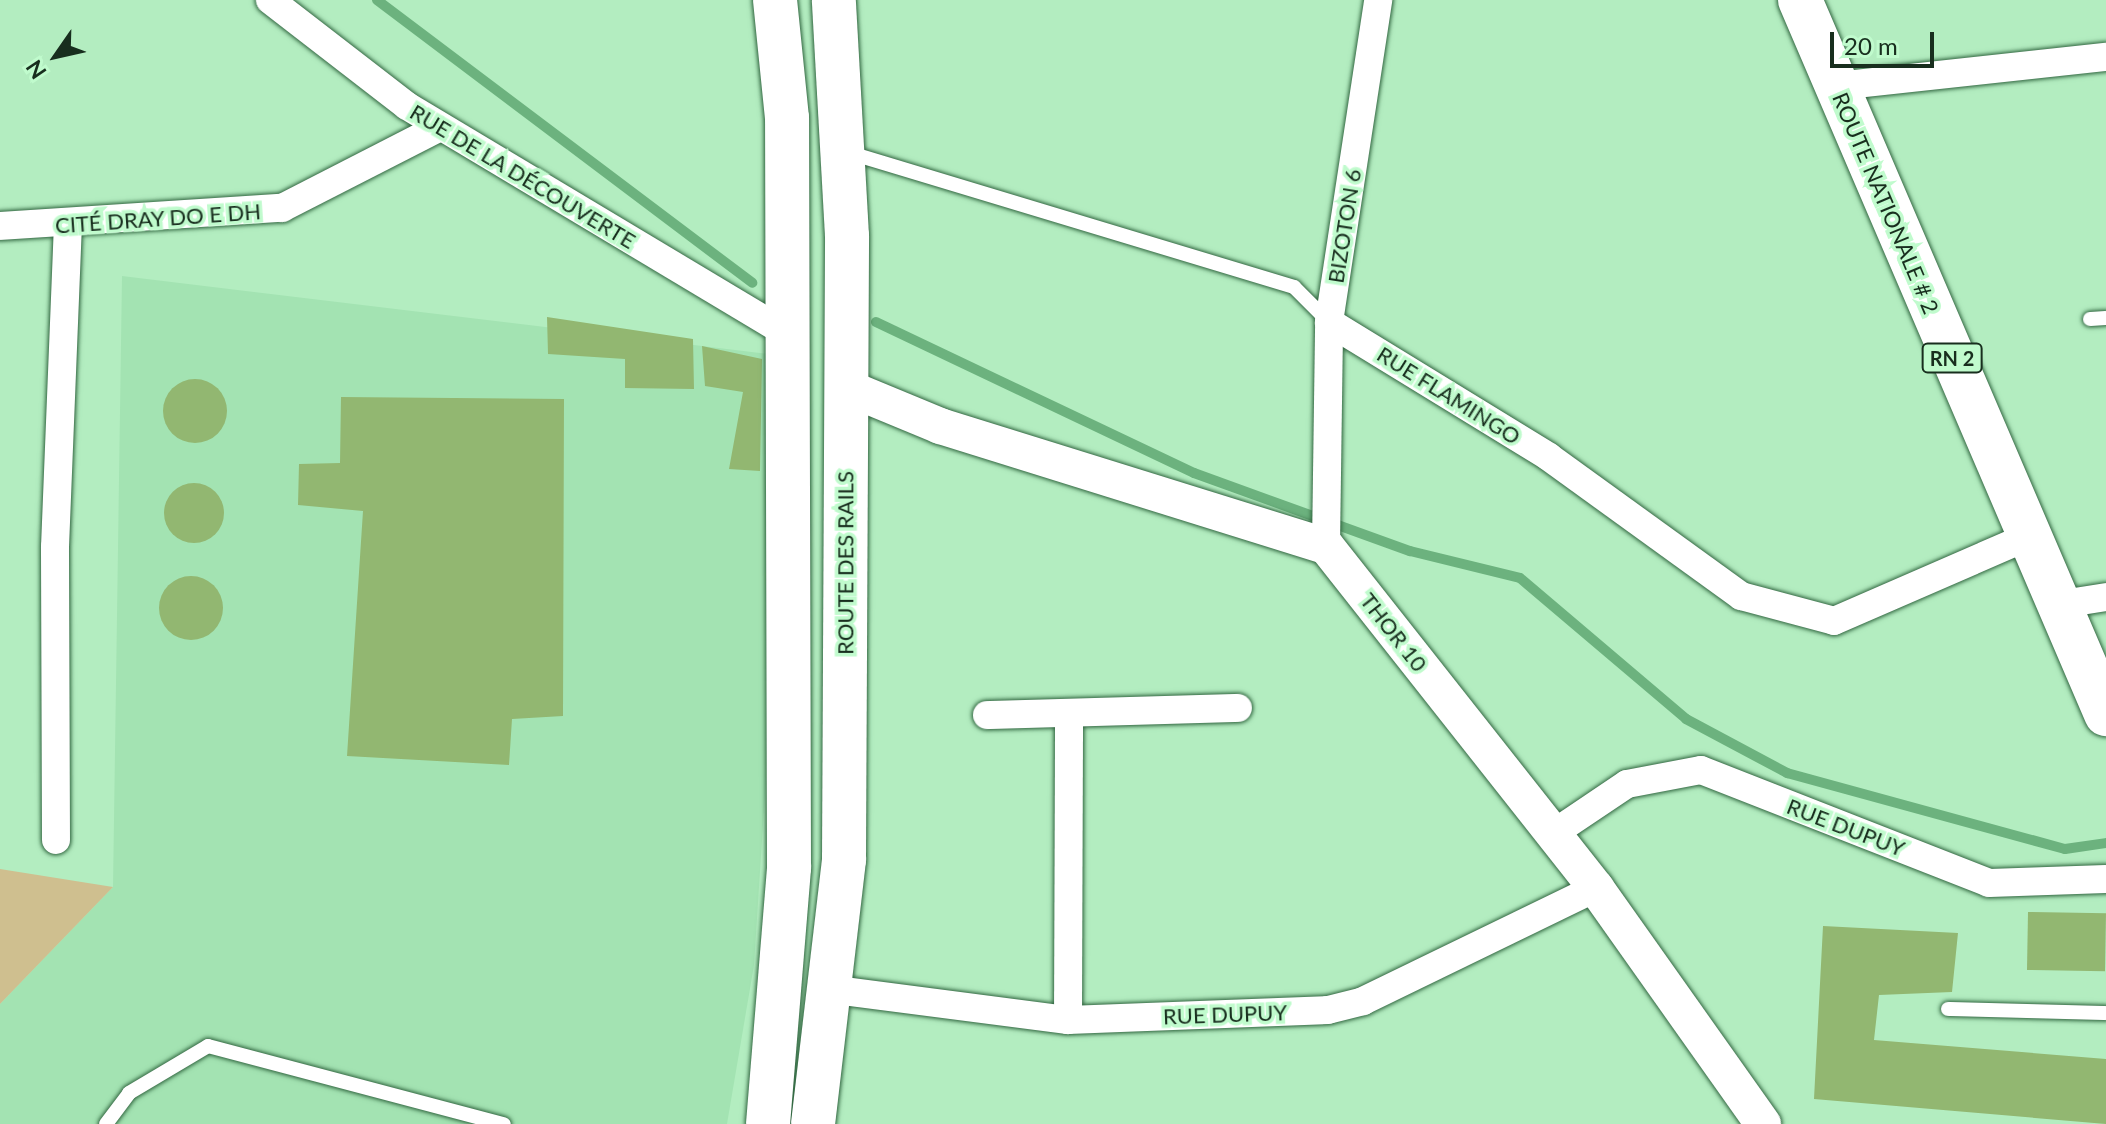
<!DOCTYPE html>
<html>
<head>
<meta charset="utf-8">
<style>
	body { margin:0 }
	#map { position:relative; width:2106px; height:1124px; overflow:hidden; background:#b3edc0; font-family:Lato,sans-serif }
	div>[style] { position:absolute }
	.built>* { inset:0; background:#a3e3b2 }
	.green>* { inset:0; background:#cfbf8f }
	.stream>* { height:10px; margin:-5px; padding:0 5px; transform-origin:5px; border-radius:5px; background:#6cb27e }
	.building>* { inset:0; background:#92b771; transform-origin:0 0 }
	.round { border-radius:50% }
	.roads { filter:drop-shadow(0 0 2px #326741) drop-shadow(0 0 2px #326741) }
	.service>* { height:14px; margin:-7px; padding:0 7px; transform-origin:7px; border-radius:7px; background:#fff }
	.minor>* { height:28px; margin:-14px; padding:0 14px; transform-origin:14px; border-radius:14px; background:#fff }
	.tertiary>* { height:36px; margin:-18px; padding:0 18px; transform-origin:18px; border-radius:18px; background:#fff }
	.primary>* { height:44px; margin:-22px; padding:0 22px; transform-origin:22px; border-radius:22px; background:#fff }
	span { translate:-50% -50%; white-space:nowrap; text-align:center; line-height:1.15; -webkit-text-stroke:7px #c0fbcd; paint-order:stroke }
	.shield-label span { padding:2px 6px; background:#c0fbcd; border:2px solid; border-radius:6px; -webkit-text-stroke-width:0 }
	.shield-label { font-size:20px; color:#182e1e; font-weight:700 }
	.street-label { font-size:22px; color:#182e1e }
	.north { position:absolute; left:16px; top:16px; width:80px; height:80px; -webkit-text-stroke:6px #c0fbcd; paint-order:stroke; rotate:236deg; font-size:22px; font-weight:700; line-height:32px; text-align:center; color:#182e1e }
	.north::after { content:''; display:block; margin:auto; width:28px; height:36px; background:#182e1e; clip-path:polygon(50% 0,100% 100%,50% 72%,0 100%) }
	.scale { position:absolute; left:1830px; top:32px; width:104px; height:36px; box-sizing:border-box; border:4px solid #182e1e; border-top:0; padding-left:10px; font-size:24px; line-height:28px; white-space:nowrap; color:#182e1e; -webkit-text-stroke:6px #c0fbcd; paint-order:stroke }
</style>
</head>
<body>
<div id="map">
	<div class="built">
		<i style="clip-path:polygon(122px 276px,793px 357px,754px 965px,727px 1124px,0 1124px,0 1004px,113px 887px)"></i>
	</div>
	<div class="green">
		<i style="clip-path:polygon(0 869px,113px 887px,0 1004px)"></i>
	</div>
	<div class="stream">
		<i style="left:377px;top:0;width:470px;rotate:37deg"></i>
		<i style="left:876px;top:322px;width:352px;rotate:25.4deg"></i>
		<i style="left:1194px;top:473px;width:230px;rotate:19.9deg"></i>
		<i style="left:1410px;top:551px;width:113px;rotate:13.8deg"></i>
		<i style="left:1520px;top:578px;width:218px;rotate:40.3deg"></i>
		<i style="left:1686px;top:719px;width:115px;rotate:28.1deg"></i>
		<i style="left:1787px;top:773px;width:288px;rotate:15.3deg"></i>
		<i style="left:2065px;top:849px;width:41px;rotate:-8.3deg"></i>
	</div>
	<div class="building">
		<i style="clip-path:polygon(547px 317px,693px 339px,694px 389px,625px 388px,625px 359px,548px 354px)"></i>
		<i style="clip-path:polygon(702px 346px,762px 359px,760px 471px,729px 469px,743px 392px,705px 386px)"></i>
		<i class="round" style="left:163px;top:379px;width:64px;height:64px"></i>
		<i style="clip-path:polygon(341px 397px,564px 399px,563px 716px,512px 719px,509px 765px,347px 756px,363px 511px,298px 505px,299px 464px,340px 463px)"></i>
		<i class="round" style="left:164px;top:483px;width:60px;height:60px"></i>
		<i class="round" style="left:159px;top:576px;width:64px;height:64px"></i>
		<i style="left:2028px;top:912px;width:78px;height:58px;rotate:1deg"></i>
		<i style="clip-path:polygon(1823px 926px,1958px 933px,1952px 992px,1879px 995px,1874px 1040px,2106px 1059px,2106px 1124px,1814px 1099px)"></i>
	</div>
	<div class="roads">
		<div class="service">
			<i style="left:847px;top:152px;width:467px;rotate:16.8deg"></i>
			<i style="left:1294px;top:287px;width:48px;rotate:45deg"></i>
			<i style="left:2090px;top:319px;width:16px;rotate:-4deg"></i>
			<i style="left:1948px;top:1009px;width:158px;rotate:1.5deg"></i>
			<i style="left:106px;top:1124px;width:39px;rotate:-53deg"></i>
			<i style="left:129px;top:1093px;width:92px;rotate:-30.7deg"></i>
			<i style="left:208px;top:1046px;width:306px;rotate:14.8deg"></i>
		</div>
		<div class="minor">
			<i style="left:270px;top:0;width:173px;rotate:37.7deg"></i>
			<i style="left:407px;top:106px;width:445px;rotate:30.9deg"></i>
			<i style="left:1837px;top:86px;width:271px;rotate:-6.2deg"></i>
			<i style="left:0;top:226px;width:283px;rotate:-3.7deg"></i>
			<i style="left:282px;top:208px;width:178px;rotate:-27.1deg"></i>
			<i style="left:1329px;top:322px;width:258px;rotate:31.5deg"></i>
			<i style="left:1549px;top:457px;width:237px;rotate:35.9deg"></i>
			<i style="left:1741px;top:596px;width:96px;rotate:15deg"></i>
			<i style="left:1834px;top:621px;width:210px;rotate:-23.5deg"></i>
			<i style="left:1326px;top:546px;width:224px;rotate:-89.2deg"></i>
			<i style="left:1329px;top:322px;width:326px;rotate:-81.3deg"></i>
			<i style="left:2062px;top:604px;width:45px;rotate:-9deg"></i>
			<i style="left:987px;top:715px;width:251px;rotate:-1.6deg"></i>
			<i style="left:1554px;top:833px;width:88px;rotate:-33.9deg"></i>
			<i style="left:1627px;top:784px;width:75px;rotate:-10.7deg"></i>
			<i style="left:1701px;top:770px;width:309px;rotate:21.4deg"></i>
			<i style="left:1989px;top:883px;width:117px;rotate:-2deg"></i>
			<i style="left:56px;top:840px;width:293px;rotate:-90.2deg"></i>
			<i style="left:55px;top:547px;width:321px;rotate:-87.7deg"></i>
			<i style="left:828px;top:989px;width:242px;rotate:7.4deg"></i>
			<i style="left:1068px;top:1020px;width:260px;rotate:-2.2deg"></i>
			<i style="left:1328px;top:1010px;width:36px;rotate:-14deg"></i>
			<i style="left:1363px;top:1001px;width:259px;rotate:-25.9deg"></i>
			<i style="left:1068px;top:1020px;width:307px;rotate:-89.8deg"></i>
		</div>
		<div class="tertiary">
			<i style="left:846px;top:387px;width:102px;rotate:22.5deg"></i>
			<i style="left:940px;top:426px;width:404px;rotate:17.3deg"></i>
			<i style="left:1326px;top:546px;width:436px;rotate:51.7deg"></i>
			<i style="left:1596px;top:888px;width:289px;rotate:54.7deg"></i>
		</div>
		<div class="primary">
			<i style="left:1800px;top:0;width:777px;rotate:66.8deg"></i>
			<i style="left:768px;top:1124px;width:257px;rotate:-85.3deg"></i>
			<i style="left:789px;top:868px;width:750px;rotate:-90.15deg"></i>
			<i style="left:787px;top:118px;width:119px;rotate:-95.8deg"></i>
			<i style="left:813px;top:1124px;width:266px;rotate:-83.3deg"></i>
			<i style="left:844px;top:860px;width:624px;rotate:-89.72deg"></i>
			<i style="left:847px;top:236px;width:236px;rotate:-93.2deg"></i>
		</div>
	</div>
	<div class="shield-label">
		<span style="left:1952px;top:358px">RN 2</span>
	</div>
	<div class="street-label">
		<span style="left:523px;top:176px;rotate:31deg">RUE DE LA DÉCOUVERTE</span>
		<span style="left:1886px;top:203px;rotate:67deg">ROUTE NATIONALE # 2</span>
		<span style="left:158px;top:218px;rotate:-4deg">CITÉ DRAY DO E DH</span>
		<span style="left:1344px;top:226px;rotate:-81deg">BIZOTON 6</span>
		<span style="left:1449px;top:395px;rotate:32deg">RUE FLAMINGO</span>
		<span style="left:845px;top:563px;rotate:-90deg">ROUTE DES RAILS</span>
		<span style="left:1394px;top:632px;rotate:52deg">THOR 10</span>
		<span style="left:1846px;top:827px;rotate:21deg">RUE DUPUY</span>
		<span style="left:1225px;top:1014px;rotate:-2deg">RUE DUPUY</span>
	</div>
	<div class="north">N</div>
	<div class="scale">20 m</div>
</div>
</body>
</html>
